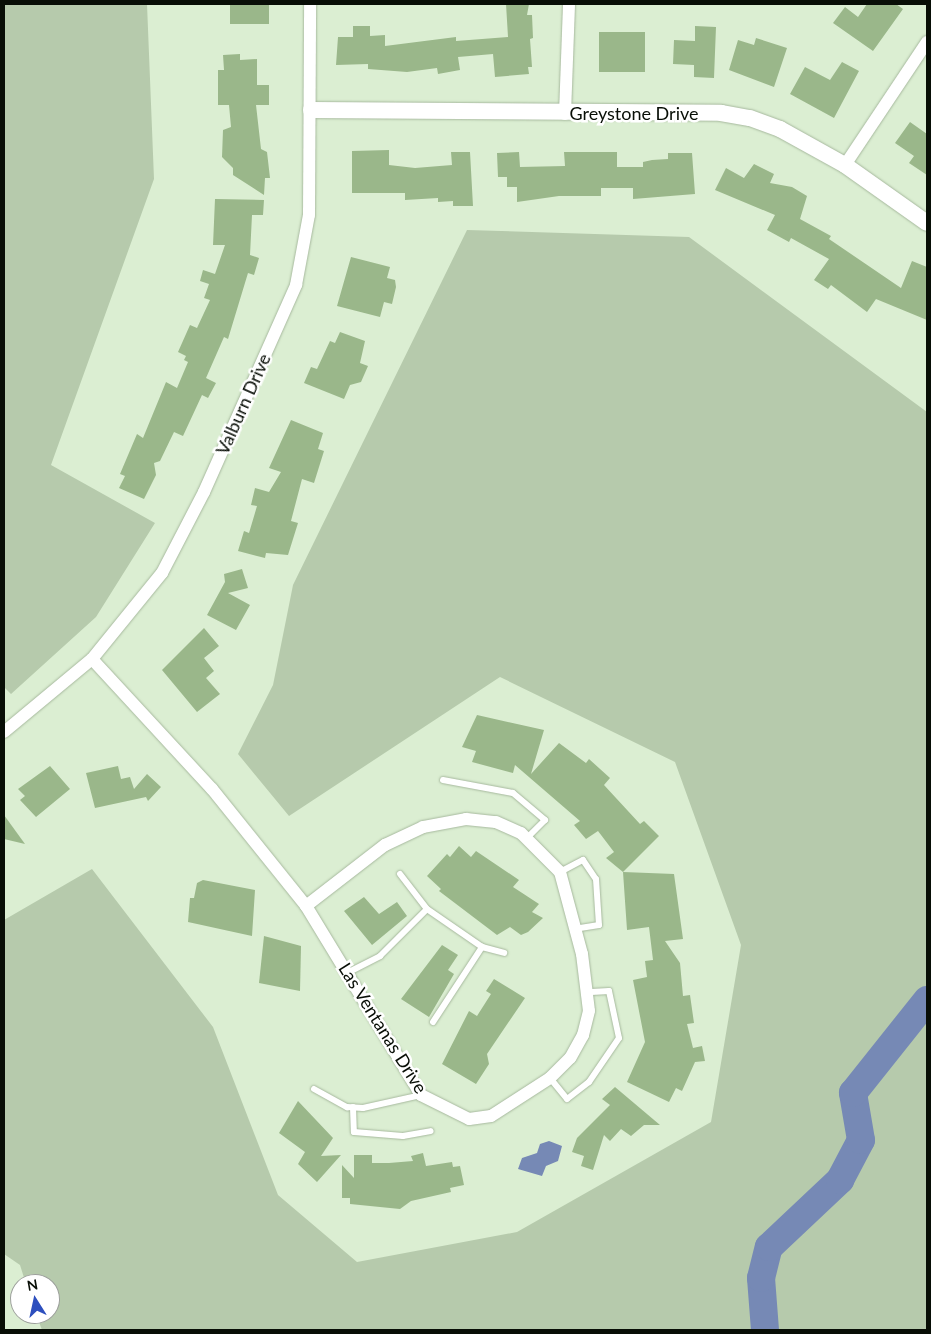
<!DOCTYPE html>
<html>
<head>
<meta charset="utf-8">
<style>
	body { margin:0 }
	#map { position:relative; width:931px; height:1334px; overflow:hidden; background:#dbeed2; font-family:Lato,sans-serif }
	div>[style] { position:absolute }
	.green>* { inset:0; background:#b6caac }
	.water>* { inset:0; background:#7689b5 }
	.river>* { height:28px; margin:-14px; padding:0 14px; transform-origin:14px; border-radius:14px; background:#7689b5 }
	.building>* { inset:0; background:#9ab78a; transform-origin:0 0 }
	.roads { filter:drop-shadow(0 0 1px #a7b99e) drop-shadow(0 0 1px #a7b99e) }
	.service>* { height:6px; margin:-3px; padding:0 3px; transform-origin:3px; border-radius:3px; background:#fff }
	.minor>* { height:12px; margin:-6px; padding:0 6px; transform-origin:6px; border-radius:6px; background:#fff }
	.tertiary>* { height:16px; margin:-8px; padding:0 8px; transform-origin:8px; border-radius:8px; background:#fff }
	span { translate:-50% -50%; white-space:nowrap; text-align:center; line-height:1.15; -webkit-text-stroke:5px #fff; paint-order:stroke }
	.street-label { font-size:18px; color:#080e06 }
	.frame { position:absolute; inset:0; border:5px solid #080e06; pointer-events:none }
	.north { position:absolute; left:10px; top:1274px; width:50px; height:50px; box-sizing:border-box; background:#fff; border:1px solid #9c9f9b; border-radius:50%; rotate:350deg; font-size:14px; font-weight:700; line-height:20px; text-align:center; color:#080e06 }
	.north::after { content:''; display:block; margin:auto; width:18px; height:22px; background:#2d4fbe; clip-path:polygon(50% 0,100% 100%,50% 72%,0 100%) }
</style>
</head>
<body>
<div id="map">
	<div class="green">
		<i style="clip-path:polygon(4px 4px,147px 4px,154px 179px,51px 465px,155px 523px,96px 617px,11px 694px,4px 687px)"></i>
		<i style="clip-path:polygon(467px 230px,689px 237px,927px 412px,927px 1330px,42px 1330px,36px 1314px,50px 1314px,50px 1284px,26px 1284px,20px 1265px,4px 1254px,4px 920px,92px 869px,213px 1027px,278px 1195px,357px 1262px,517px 1232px,711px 1122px,741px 945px,675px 762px,500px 677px,289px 816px,238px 754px,273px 685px,293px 585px)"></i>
	</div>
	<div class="water">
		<i style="clip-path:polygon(549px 1141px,562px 1146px,558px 1161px,546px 1166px,542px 1176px,518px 1169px,522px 1158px,537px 1153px,540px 1144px)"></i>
	</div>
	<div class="river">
		<i style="left:765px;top:1330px;width:52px;rotate:-94.4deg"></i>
		<i style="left:761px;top:1278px;width:32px;rotate:-76deg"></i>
		<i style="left:769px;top:1247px;width:98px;rotate:-43.3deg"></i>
		<i style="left:840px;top:1180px;width:45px;rotate:-62.3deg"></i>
		<i style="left:861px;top:1140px;width:48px;rotate:-99.7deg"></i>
		<i style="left:853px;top:1093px;width:119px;rotate:-51.5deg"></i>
	</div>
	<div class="building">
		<i style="left:230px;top:4px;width:39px;height:20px"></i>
		<i style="clip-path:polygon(506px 4px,529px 4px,527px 15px,532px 15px,533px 38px,530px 39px,532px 67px,528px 67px,529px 74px,495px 77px,493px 54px,458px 57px,460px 70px,438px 74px,437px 68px,407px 72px,368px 69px,368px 64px,336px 65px,338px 37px,353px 37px,353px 26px,370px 26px,370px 36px,385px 35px,385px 46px,456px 37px,456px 41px,508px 37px)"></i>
		<i style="clip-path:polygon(867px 4px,896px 4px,903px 9px,873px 51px,833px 23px,845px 7px,858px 17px)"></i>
		<i style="clip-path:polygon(695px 26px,716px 27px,714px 78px,694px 77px,694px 65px,673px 64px,674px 40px,695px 41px)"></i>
		<i style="left:599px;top:32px;width:46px;height:40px"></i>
		<i style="clip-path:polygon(756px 38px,787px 48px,774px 87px,729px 70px,738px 40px,754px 45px)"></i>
		<i style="clip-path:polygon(240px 54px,240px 60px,257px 59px,257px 85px,269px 85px,269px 105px,256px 105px,261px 149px,267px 152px,270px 178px,265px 178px,264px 195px,233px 175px,233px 168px,222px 157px,223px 130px,231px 127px,229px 105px,218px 105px,218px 70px,224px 70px,223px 55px)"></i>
		<i style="clip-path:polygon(842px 62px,859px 71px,834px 118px,790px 94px,805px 67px,830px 80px)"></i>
		<i style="clip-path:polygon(910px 122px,927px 134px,927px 175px,909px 163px,914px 156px,895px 143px)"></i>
		<i style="clip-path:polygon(389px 150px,389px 165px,415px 168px,452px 165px,451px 152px,470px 152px,473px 206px,453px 206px,453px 201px,438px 202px,438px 198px,405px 200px,405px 193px,352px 193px,352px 151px)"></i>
		<i style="clip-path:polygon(519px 152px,520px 167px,565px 166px,564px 152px,617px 152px,617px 167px,643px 167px,643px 162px,652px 160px,668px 159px,668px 153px,692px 153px,695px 194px,633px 199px,633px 188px,601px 188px,601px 196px,559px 196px,517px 202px,517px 187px,507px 187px,507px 177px,498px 177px,497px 153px)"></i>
		<i style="clip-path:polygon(754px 164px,774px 174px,770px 183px,792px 187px,807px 196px,800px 219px,831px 236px,829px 239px,901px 288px,912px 261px,927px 267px,927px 320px,876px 299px,867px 312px,831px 285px,828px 289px,814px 280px,829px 259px,791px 238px,789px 242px,767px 230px,775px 215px,715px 190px,726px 168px,744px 178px)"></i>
		<i style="clip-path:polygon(215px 199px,264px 200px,263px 215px,252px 215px,250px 255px,259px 258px,254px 275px,248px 273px,228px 339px,224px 337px,206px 378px,216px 383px,208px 398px,202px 395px,183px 436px,174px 432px,160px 461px,154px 463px,156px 475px,144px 499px,119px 488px,125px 476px,120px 474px,137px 434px,143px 438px,166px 382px,177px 388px,188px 362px,184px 360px,186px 356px,178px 352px,190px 325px,197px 328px,210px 300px,204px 298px,209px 284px,200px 281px,203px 270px,215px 274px,225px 245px,213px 245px)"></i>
		<i style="clip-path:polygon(351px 257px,390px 267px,387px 278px,395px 280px,396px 287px,392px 304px,384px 302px,380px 317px,337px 306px)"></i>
		<i style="clip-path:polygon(340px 332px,365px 341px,360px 363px,368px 366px,361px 382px,350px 385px,344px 399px,304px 383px,311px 367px,317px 369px,330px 341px,335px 343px)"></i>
		<i style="clip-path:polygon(291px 420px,323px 433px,318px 449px,324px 451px,314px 483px,302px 479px,291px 521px,298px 523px,288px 555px,266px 553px,265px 558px,238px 551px,244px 531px,249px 533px,257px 506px,251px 505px,255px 488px,269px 492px,281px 472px,269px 468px)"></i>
		<i style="clip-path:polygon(242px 569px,248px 588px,228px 593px,250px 605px,236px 630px,207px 615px,225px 582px,224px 574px)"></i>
		<i style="clip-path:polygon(204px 628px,219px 646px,204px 658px,214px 671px,206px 678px,220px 694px,197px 712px,162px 670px)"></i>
		<i style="clip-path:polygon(477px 715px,544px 730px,531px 774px,559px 743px,586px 763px,589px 759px,610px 778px,604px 785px,640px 824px,644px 821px,659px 836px,623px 872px,674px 874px,683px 939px,665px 941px,680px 963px,683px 996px,690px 995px,694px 1023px,687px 1024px,693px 1048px,702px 1046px,705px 1061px,695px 1062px,682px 1091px,676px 1088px,669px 1102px,627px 1082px,645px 1042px,633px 980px,647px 977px,645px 961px,653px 960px,649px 927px,627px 930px,623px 872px,606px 858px,614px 852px,598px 831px,586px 839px,574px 825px,580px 821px,515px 765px,513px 773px,472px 762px,476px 751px,462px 747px)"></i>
		<i style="clip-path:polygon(50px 766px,70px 789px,36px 817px,20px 800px,25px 796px,18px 789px)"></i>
		<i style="clip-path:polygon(118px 766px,121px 779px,130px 777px,134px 789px,147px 774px,161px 787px,148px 801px,146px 797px,95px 808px,86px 773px)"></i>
		<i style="clip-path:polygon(4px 815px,25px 844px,4px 839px)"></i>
		<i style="clip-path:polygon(459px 846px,471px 857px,476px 851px,519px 880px,513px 887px,539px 904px,532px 912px,543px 918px,528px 932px,521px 935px,510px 927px,497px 935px,439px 891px,441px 889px,427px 876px,447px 854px,450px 857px)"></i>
		<i style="clip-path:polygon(203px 880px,255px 890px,252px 936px,188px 922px,190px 898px,194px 898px,197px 883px)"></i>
		<i style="clip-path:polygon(364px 897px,379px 914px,397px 902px,407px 916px,372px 945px,344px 911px)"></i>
		<i style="clip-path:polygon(264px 936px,301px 946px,300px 991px,259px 983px)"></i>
		<i style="clip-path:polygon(442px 945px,458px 955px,448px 970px,454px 974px,429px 1017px,401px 999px)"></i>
		<i style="clip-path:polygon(494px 979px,525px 998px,487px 1054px,489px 1064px,476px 1084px,442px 1064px,469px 1011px,477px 1016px,491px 994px,486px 991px)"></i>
		<i style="clip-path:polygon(615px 1087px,660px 1125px,644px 1125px,631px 1136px,621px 1129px,610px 1141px,604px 1135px,593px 1170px,581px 1166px,584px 1156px,572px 1152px,577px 1138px,610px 1105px,602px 1099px)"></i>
		<i style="clip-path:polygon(298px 1101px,333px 1138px,321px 1156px,341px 1155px,317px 1182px,298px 1164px,305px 1152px,279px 1133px)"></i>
		<i style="clip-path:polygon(423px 1153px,426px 1166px,452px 1162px,453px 1167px,460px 1166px,464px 1185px,450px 1188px,451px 1192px,411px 1201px,400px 1209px,350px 1204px,350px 1198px,342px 1198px,342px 1165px,354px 1178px,354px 1155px,372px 1155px,372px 1163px,389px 1163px,413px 1161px,411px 1156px)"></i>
	</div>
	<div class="roads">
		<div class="service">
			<i style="left:443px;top:780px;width:71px;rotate:10.5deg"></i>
			<i style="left:513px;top:793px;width:42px;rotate:40.2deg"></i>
			<i style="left:545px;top:820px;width:25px;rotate:135deg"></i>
			<i style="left:560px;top:872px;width:26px;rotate:-28deg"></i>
			<i style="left:583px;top:860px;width:23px;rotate:56deg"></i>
			<i style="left:596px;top:879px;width:46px;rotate:86.3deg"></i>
			<i style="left:599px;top:925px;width:24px;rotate:171deg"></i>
			<i style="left:400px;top:874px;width:44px;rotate:52.4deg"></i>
			<i style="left:427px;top:909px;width:67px;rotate:34.6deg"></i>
			<i style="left:482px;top:947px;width:23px;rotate:15deg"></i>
			<i style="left:349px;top:972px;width:35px;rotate:-27deg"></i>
			<i style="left:380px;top:956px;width:66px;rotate:-45deg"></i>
			<i style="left:433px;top:1022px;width:90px;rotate:-56.8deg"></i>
			<i style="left:550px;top:1078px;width:27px;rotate:51deg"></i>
			<i style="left:567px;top:1099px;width:28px;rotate:-38deg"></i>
			<i style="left:589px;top:1082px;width:53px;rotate:-55.7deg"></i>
			<i style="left:619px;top:1038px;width:48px;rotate:-102deg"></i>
			<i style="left:609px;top:991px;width:22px;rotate:177deg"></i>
			<i style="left:314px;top:1089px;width:38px;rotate:29deg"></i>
			<i style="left:347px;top:1107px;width:16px;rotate:4deg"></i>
			<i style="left:363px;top:1108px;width:59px;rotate:-12.6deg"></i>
			<i style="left:353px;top:1107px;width:25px;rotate:88deg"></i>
			<i style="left:354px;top:1132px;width:49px;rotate:4.7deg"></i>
			<i style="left:403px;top:1136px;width:28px;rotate:-10deg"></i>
		</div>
		<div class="minor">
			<i style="left:565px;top:114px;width:110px;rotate:-87.9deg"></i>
			<i style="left:845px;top:165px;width:148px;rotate:-56.3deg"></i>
			<i style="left:92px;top:659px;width:177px;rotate:47.3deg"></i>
			<i style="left:212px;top:789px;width:150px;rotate:51.2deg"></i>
			<i style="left:4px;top:732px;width:114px;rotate:-39.7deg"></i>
			<i style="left:92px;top:659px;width:111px;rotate:-50.9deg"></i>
			<i style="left:162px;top:573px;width:91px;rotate:-62.6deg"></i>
			<i style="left:204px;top:492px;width:227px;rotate:-66deg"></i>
			<i style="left:296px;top:285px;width:71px;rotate:-79.5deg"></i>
			<i style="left:309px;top:215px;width:211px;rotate:-89.7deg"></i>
			<i style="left:466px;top:819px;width:30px;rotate:6deg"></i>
			<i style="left:496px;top:822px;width:27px;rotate:24deg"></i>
			<i style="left:521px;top:833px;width:55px;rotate:45deg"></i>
			<i style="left:560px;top:872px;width:85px;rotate:75deg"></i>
			<i style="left:582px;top:954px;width:57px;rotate:83deg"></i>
			<i style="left:589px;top:1011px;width:25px;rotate:104deg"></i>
			<i style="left:583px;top:1035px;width:26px;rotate:119deg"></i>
			<i style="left:570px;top:1058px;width:28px;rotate:135deg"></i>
			<i style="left:550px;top:1078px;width:70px;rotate:147.2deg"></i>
			<i style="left:491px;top:1116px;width:22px;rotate:172deg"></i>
			<i style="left:469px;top:1119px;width:54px;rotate:-153.4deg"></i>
			<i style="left:421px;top:1095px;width:221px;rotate:-121.3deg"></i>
			<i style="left:306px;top:906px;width:100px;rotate:-37.7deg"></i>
			<i style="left:385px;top:845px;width:42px;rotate:-25.3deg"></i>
			<i style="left:423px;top:827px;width:44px;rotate:-10.5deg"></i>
		</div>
		<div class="tertiary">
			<i style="left:311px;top:110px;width:410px;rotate:0.4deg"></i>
			<i style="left:721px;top:113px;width:29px;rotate:10deg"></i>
			<i style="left:750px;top:118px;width:32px;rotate:20deg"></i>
			<i style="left:780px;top:129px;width:74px;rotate:29deg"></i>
			<i style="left:845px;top:165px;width:100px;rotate:35.3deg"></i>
		</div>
	</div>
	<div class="street-label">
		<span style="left:634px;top:113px">Greystone Drive</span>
		<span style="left:243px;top:404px;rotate:-66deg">Valburn Drive</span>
		<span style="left:383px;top:1028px;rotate:58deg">Las Ventanas Drive</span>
	</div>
	<div class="frame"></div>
	<div class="north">N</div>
</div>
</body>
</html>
